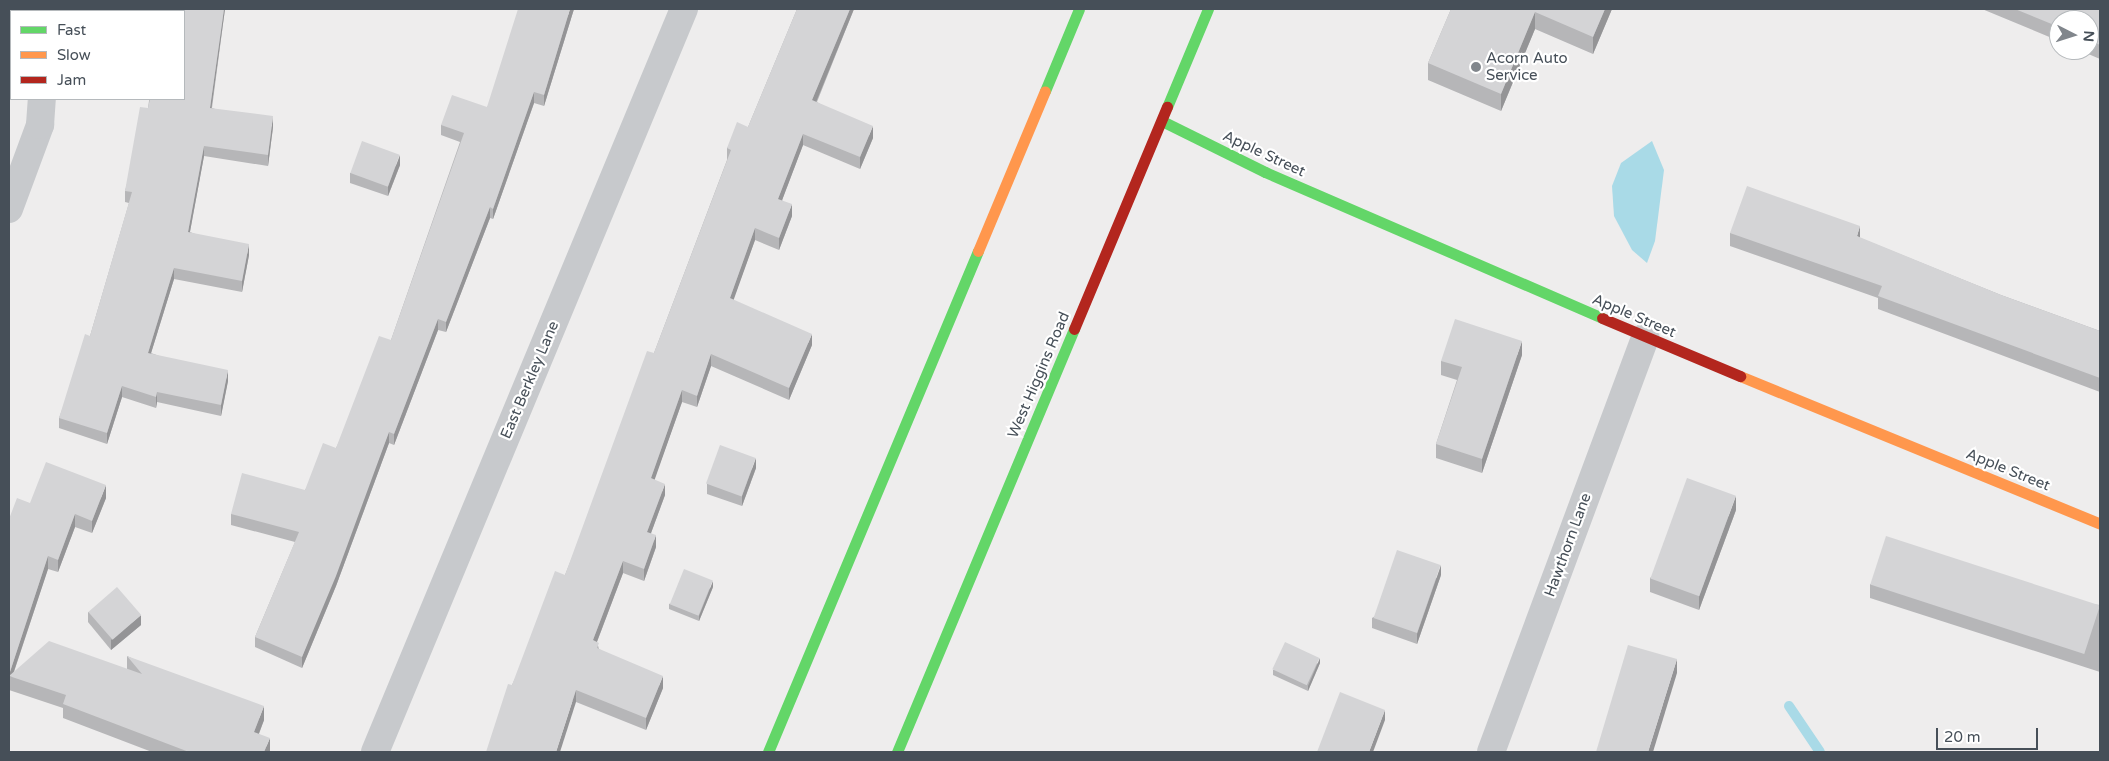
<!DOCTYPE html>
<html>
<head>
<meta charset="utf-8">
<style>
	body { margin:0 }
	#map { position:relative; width:2109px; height:761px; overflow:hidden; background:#eeeded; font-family:"Varela Round",sans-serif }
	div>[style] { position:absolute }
	.water>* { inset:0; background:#a9dae7 }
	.stream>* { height:10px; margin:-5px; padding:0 5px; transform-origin:5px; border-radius:5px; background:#a9dae7 }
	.street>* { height:28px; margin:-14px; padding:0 14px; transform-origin:14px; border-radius:14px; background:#c7c9cc }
	.fast>* { height:11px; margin:-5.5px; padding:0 5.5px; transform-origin:5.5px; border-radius:5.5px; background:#63d668 }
	.slow>* { height:11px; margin:-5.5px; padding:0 5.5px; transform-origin:5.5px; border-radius:5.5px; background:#ff974d }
	.jam>* { height:11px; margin:-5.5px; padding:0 5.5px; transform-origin:5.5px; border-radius:5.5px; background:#b3261e }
	.wall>* { inset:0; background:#b6b6b8 }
	.shaded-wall>* { inset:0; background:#949496 }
	.building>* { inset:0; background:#d4d4d6; transform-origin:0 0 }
	.dots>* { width:14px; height:14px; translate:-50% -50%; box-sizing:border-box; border:2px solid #fff; border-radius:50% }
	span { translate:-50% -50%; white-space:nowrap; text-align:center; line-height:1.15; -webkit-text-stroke:4.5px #fff; paint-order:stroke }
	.poi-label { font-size:15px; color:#464f58 }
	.left { translate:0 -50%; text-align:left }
	.street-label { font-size:15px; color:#464f58 }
	.frame { position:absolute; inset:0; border:10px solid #464f58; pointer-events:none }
	.legend { position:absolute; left:10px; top:10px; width:175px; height:90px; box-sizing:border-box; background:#fff; border:1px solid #b5b9bc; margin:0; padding:6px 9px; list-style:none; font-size:15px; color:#464f58 }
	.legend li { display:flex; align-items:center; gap:10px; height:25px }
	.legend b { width:25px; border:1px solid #b5b9bc }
	.north { position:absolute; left:2049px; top:10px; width:50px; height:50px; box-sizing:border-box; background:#fff; border:1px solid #b5b9bc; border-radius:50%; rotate:95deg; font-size:14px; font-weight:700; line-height:20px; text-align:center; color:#464f58 }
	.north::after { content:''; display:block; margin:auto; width:18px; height:22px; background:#81868c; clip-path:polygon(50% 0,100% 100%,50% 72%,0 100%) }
	.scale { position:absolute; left:1936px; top:728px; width:102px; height:22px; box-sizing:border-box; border:2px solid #464f58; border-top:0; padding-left:6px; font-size:15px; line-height:18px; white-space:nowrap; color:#464f58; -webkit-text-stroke:4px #fff; paint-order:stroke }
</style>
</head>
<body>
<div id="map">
	<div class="water">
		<i style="clip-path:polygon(1652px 141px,1664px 170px,1655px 241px,1647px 263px,1632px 250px,1614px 216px,1612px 186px,1621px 163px)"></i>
	</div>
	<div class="stream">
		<i style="left:1789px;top:706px;width:55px;rotate:56deg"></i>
	</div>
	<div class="street">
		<i style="left:51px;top:11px;width:2px;rotate:-63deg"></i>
		<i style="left:9px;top:209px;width:90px;rotate:-69.7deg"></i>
		<i style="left:40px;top:125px;width:26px;rotate:-86deg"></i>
		<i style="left:375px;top:752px;width:805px;rotate:-67.42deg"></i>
		<i style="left:1491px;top:752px;width:443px;rotate:-69.6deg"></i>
	</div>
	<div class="fast">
		<i style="left:1045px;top:91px;width:89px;rotate:-67.5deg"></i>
		<i style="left:1167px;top:107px;width:106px;rotate:-67.3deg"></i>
		<i style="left:1162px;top:121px;width:115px;rotate:26.3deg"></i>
		<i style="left:1265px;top:172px;width:367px;rotate:23.4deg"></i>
		<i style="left:768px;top:752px;width:543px;rotate:-67.26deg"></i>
		<i style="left:897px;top:752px;width:459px;rotate:-67.3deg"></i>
	</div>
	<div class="slow">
		<i style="left:978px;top:251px;width:173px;rotate:-67.3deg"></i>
		<i style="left:1740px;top:376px;width:389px;rotate:22.3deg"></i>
	</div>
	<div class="jam">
		<i style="left:1602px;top:318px;width:150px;rotate:22.8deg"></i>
		<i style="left:1074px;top:329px;width:241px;rotate:-67.3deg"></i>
	</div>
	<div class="wall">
		<i style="clip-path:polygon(162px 9px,225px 9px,212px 108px,273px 127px,268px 166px,204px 156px,190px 232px,249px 255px,242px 292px,174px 279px,151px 353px,228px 381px,221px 416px,157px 402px,156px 408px,122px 397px,107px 444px,59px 428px,59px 418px,90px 336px,129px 203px,125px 202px,125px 191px,148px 108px)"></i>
		<i style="clip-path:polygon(574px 9px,544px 106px,534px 103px,493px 219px,490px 218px,446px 332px,438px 330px,394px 445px,389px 443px,336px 586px,302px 668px,255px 647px,255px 637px,295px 542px,231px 525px,231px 514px,305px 490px,336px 448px,391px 340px,460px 142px,441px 135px,441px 125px,487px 107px)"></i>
		<i style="clip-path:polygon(797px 9px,854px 9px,817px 102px,873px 138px,860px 169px,803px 145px,782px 200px,792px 216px,779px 250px,755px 240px,733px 300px,812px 345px,789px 400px,711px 366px,697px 407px,682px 402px,654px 480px,665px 495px,651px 533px,656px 547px,644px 581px,623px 573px,597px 642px,599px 649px,663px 688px,646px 730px,576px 702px,512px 685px,565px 575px,654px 353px,727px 160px,727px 148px,748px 127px)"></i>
		<i style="clip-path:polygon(1451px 9px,1612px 9px,1593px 54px,1535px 29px,1501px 111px,1428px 80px,1428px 63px)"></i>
		<i style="clip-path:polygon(1982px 9px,2100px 9px,2100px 59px,2079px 50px,2089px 50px,2089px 20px,2059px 20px,2059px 41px)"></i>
		<i style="clip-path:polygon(400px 165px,388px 196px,350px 183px,350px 173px)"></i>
		<i style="clip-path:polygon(1730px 233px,1860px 238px,2001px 295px,2100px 331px,2100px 392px,1878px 309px,1878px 298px,1730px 246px)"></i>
		<i style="clip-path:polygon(1522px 355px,1482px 473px,1436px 458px,1436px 444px,1457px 380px,1441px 375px,1441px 361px)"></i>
		<i style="clip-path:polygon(756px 468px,742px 506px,707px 494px,707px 484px)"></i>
		<i style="clip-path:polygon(106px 498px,92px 533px,75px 527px,58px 572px,48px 569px,14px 672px,127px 669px,127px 656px,264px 720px,259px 734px,270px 752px,152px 752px,63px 718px,63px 708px,9px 690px,9px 686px,9px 688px,9px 519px,30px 503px)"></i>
		<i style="clip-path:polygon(1736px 510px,1699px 610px,1650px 592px,1650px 578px)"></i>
		<i style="clip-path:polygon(1441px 575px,1417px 644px,1372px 628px,1372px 618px)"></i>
		<i style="clip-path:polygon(1870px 584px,2100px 605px,2100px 672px,1870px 598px)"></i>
		<i style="clip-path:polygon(713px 587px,699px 621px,669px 609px,669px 604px)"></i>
		<i style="clip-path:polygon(88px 612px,141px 625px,111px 650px,88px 622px)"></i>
		<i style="clip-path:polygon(1320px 663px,1308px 691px,1273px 675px,1273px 670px)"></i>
	</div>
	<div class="shaded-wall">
		<i style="clip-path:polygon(224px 9px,225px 9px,210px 118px,210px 108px)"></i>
		<i style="clip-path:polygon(570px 9px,574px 9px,544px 106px,544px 95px)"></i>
		<i style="clip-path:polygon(850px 9px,854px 9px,812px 112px,812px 100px)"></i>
		<i style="clip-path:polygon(1605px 9px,1612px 9px,1593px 54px,1593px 37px)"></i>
		<i style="clip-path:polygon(1535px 12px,1535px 29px,1501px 111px,1501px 94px)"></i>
		<i style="clip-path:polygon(534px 92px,534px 103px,493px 219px,493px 209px)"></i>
		<i style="clip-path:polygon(273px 116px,273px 127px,268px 166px,268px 155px)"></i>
		<i style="clip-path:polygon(873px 126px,873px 138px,860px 169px,860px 157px)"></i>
		<i style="clip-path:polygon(803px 134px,803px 145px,778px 211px,778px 199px)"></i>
		<i style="clip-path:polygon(204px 146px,204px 156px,188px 242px,188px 232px)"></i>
		<i style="clip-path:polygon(400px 155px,400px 165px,388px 196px,388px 186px)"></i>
		<i style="clip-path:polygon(792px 204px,792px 216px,779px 250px,779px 238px)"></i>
		<i style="clip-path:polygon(490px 207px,490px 218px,446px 332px,446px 322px)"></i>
		<i style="clip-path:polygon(1860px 226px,1860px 239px,1857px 236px)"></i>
		<i style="clip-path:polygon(755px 228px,755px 240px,730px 310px,730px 298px)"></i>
		<i style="clip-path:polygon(249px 244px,249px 255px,242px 292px,242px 281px)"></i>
		<i style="clip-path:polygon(174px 268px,174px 279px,148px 363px,148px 353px)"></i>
		<i style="clip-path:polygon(438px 319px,438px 330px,394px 445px,394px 434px)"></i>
		<i style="clip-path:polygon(812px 334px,812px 345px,789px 400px,789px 388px)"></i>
		<i style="clip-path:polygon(1522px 341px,1522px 355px,1482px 473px,1482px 459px)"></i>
		<i style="clip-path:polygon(711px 354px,711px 366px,697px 407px,697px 396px)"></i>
		<i style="clip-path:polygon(228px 370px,228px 381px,221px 416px,221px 405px)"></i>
		<i style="clip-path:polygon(122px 386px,122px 397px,107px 444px,107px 433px)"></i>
		<i style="clip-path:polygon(682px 390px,682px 402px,651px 490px,651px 478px)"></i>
		<i style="clip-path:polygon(157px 392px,157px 402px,156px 408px,156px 397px)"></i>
		<i style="clip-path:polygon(389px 432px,389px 443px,336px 586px,302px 668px,302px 657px)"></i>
		<i style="clip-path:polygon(756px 458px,756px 468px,742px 506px,742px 496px)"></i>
		<i style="clip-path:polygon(665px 484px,665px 495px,647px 544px,647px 532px)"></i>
		<i style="clip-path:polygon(106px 485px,106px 498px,92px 533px,92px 521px)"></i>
		<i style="clip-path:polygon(1736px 496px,1736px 510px,1699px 610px,1699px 596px)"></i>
		<i style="clip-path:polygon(75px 514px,75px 527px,58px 572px,58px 560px)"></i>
		<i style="clip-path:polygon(656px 535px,656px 547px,644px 581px,644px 569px)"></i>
		<i style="clip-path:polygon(48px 556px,48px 569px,12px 677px,9px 676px,9px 688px,9px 675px)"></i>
		<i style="clip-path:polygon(623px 561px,623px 573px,593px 652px,593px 640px)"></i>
		<i style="clip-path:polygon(1441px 565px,1441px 575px,1417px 644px,1417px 634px)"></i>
		<i style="clip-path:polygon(713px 581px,713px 587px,699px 621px,699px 616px)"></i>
		<i style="clip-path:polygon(141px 615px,141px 625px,111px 650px,111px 640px)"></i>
		<i style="clip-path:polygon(1320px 658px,1320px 663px,1308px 691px,1308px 686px)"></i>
		<i style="clip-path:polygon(1677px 659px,1677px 673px,1653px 752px,1648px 752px)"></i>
		<i style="clip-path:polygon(663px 676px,663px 688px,646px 730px,646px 718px)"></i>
		<i style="clip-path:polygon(576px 690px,576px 702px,560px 752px,556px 752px)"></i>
		<i style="clip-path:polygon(264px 706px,264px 720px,254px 746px,254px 732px)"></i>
		<i style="clip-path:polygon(1385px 710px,1385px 720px,1373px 752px,1369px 752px)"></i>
		<i style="clip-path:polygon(270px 738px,270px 752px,264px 752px)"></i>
	</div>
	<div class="building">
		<i style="clip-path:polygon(162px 9px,224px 9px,210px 108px,273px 116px,268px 155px,204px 146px,188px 232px,249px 244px,242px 281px,174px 268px,148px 353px,228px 370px,221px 405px,157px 392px,156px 397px,122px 386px,107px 433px,59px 418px,85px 334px,90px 336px,132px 192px,125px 191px,140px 107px,148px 108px,150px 99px,184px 99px,184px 11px,161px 11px)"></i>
		<i style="clip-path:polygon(518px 9px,570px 9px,544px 95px,534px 92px,493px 209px,490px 207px,446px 322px,438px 319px,394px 434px,389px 432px,336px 576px,302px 657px,255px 637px,299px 532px,231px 514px,242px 473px,305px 490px,323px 443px,336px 448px,379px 336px,391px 340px,464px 133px,441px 125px,452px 95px,487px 107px)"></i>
		<i style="clip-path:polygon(797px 9px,850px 9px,812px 100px,873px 126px,860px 157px,803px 134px,778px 199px,792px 204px,779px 238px,755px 228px,730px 298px,812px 334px,789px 388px,711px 354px,697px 396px,682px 390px,651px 478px,665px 484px,647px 532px,656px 535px,644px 569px,623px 561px,593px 640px,599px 643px,597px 648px,663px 676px,646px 718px,576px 690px,556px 752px,486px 752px,508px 684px,512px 685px,555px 571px,565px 575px,647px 351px,654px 353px,731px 150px,727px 148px,737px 122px,748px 127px)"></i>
		<i style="clip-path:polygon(1451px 9px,1605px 9px,1593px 37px,1535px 12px,1501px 94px,1428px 63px)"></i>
		<i style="clip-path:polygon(2015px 9px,2100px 9px,2100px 45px,2089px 40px,2089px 20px,2059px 20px,2059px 27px)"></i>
		<i style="left:362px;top:141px;width:40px;height:34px;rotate:20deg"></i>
		<i style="clip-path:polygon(1747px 186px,1860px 226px,1857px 236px,2001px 295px,2100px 331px,2100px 378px,1878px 296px,1882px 286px,1730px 233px)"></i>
		<i style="clip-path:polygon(1455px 319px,1522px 341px,1482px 459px,1436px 444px,1462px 367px,1441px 361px)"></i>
		<i style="left:720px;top:445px;width:38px;height:41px;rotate:20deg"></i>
		<i style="clip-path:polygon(46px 462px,106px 485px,92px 521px,75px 514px,58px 560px,48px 556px,9px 675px,9px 519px,17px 498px,30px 503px)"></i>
		<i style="left:1687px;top:478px;width:52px;height:107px;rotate:20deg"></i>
		<i style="left:1886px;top:536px;width:225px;height:51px;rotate:18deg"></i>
		<i style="left:1397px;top:550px;width:46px;height:72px;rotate:19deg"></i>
		<i style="left:684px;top:569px;width:31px;height:38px;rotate:22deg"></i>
		<i style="left:117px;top:587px;width:37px;height:38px;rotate:49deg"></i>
		<i style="clip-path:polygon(49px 641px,142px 674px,127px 656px,264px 706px,254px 732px,270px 738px,264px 752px,189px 752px,63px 704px,66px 695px,9px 676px)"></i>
		<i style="left:1285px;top:642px;width:38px;height:30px;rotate:25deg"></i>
		<i style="clip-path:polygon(1628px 645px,1677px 659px,1648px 752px,1596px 752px)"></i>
		<i style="clip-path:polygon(1340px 692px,1385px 710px,1369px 752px,1317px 752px)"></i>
	</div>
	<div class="dots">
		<i style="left:1476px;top:67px;background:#81868c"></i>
	</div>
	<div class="poi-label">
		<span class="left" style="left:1486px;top:67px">Acorn Auto<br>Service</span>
	</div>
	<div class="street-label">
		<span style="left:1264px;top:154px;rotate:25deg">Apple Street</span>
		<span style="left:1634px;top:316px;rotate:23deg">Apple Street</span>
		<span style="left:1039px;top:375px;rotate:-67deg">West Higgins Road</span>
		<span style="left:530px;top:380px;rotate:-67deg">East Berkley Lane</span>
		<span style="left:2008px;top:470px;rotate:22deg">Apple Street</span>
		<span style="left:1568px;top:545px;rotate:-70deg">Hawthorn Lane</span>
	</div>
	<div class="frame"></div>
	<ul class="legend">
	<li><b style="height:6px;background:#63d668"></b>Fast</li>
	<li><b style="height:6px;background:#ff974d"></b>Slow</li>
	<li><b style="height:6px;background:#b3261e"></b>Jam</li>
	</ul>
	<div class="north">N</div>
	<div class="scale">20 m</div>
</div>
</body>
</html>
